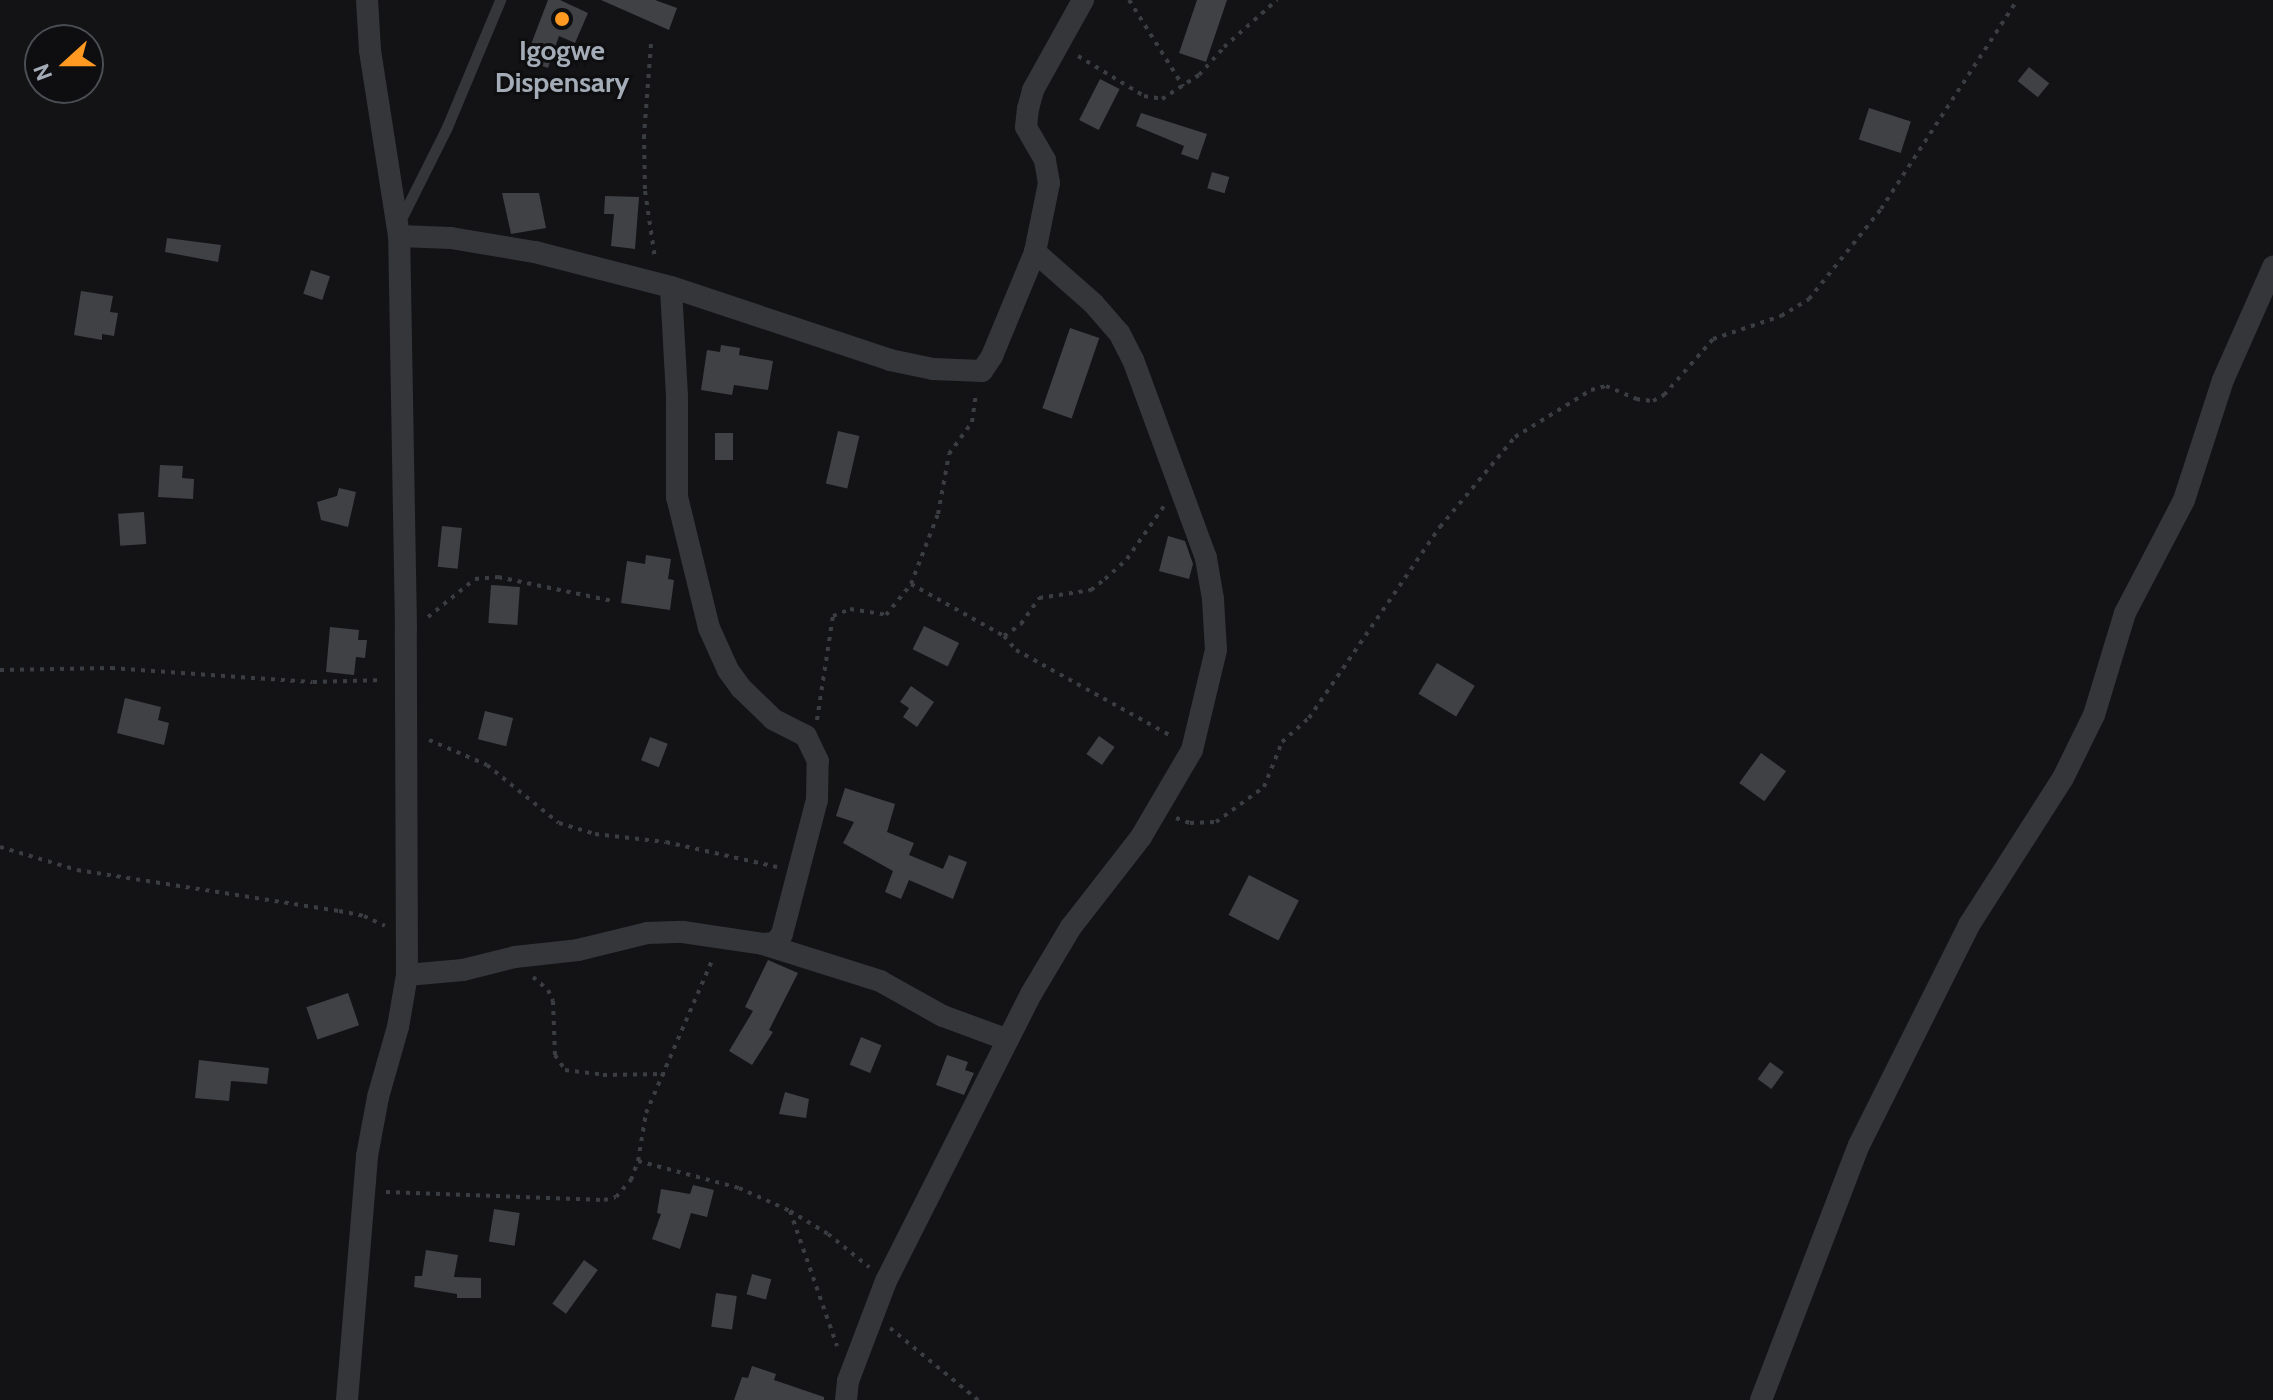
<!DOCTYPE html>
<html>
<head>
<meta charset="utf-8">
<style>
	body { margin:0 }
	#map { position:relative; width:2273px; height:1400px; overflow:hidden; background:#131315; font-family:Cabin,sans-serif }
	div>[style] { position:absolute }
	.building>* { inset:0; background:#3f4145; transform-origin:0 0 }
	.path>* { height:4px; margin-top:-2px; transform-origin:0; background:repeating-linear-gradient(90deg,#3a3d41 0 4px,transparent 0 10px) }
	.service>* { height:11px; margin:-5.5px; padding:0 5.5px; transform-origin:5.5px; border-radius:5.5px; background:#34363a }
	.minor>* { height:22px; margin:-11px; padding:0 11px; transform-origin:11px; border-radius:11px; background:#34363a }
	.dots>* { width:22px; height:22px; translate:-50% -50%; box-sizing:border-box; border:4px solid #0e0e10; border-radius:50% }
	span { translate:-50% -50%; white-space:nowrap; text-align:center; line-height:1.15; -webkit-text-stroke:6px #0e0e10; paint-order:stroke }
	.poi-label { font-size:28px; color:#a3acb7; font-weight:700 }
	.north { position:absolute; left:24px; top:24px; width:80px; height:80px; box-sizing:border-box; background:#0e0e10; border:2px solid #4a4d53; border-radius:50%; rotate:249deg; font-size:22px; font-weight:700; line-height:32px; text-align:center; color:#a3acb7 }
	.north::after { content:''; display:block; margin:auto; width:28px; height:36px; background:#ff9921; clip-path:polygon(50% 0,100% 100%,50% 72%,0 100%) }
</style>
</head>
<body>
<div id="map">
	<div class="building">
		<i style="clip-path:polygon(548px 0,560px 0,588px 13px,575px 43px,559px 36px,548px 68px,525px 60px)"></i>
		<i style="clip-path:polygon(601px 0,655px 0,677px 8px,669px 30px)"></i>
		<i style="clip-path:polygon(1197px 0,1227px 0,1206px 62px,1179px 53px)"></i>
		<i style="left:2029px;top:67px;width:26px;height:18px;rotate:39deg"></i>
		<i style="left:1100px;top:79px;width:22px;height:46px;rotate:27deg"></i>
		<i style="left:1869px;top:108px;width:44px;height:33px;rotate:18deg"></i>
		<i style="clip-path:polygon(1141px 113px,1207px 134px,1198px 160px,1181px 154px,1184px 146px,1136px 126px)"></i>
		<i style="left:1212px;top:172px;width:18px;height:17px;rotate:16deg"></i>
		<i style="clip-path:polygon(502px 193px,539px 193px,546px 228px,511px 234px)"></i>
		<i style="clip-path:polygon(605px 196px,639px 197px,635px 249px,611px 246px,614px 214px,604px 214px)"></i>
		<i style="clip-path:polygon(167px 238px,221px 245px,218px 262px,165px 252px)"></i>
		<i style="left:311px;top:270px;width:20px;height:25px;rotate:18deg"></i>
		<i style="clip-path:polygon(81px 291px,113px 296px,110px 312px,118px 313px,114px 336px,102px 334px,102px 340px,74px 335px)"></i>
		<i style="left:1070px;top:328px;width:31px;height:85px;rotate:19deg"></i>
		<i style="clip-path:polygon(721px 345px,740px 348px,739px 355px,773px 361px,768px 390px,734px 385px,732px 395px,701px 390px,707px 350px,720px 352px)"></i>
		<i style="left:838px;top:431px;width:22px;height:54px;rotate:13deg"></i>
		<i style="left:715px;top:433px;width:18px;height:27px"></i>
		<i style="clip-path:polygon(160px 465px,183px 466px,182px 478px,194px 479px,193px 499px,158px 497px)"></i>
		<i style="clip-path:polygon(339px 488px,356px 492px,348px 527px,321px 520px,317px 502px,337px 496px)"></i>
		<i style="left:144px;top:512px;width:32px;height:26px;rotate:86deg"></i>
		<i style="left:442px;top:526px;width:20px;height:41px;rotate:6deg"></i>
		<i style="clip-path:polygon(1168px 536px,1185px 541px,1193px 564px,1189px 579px,1159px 571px)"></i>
		<i style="clip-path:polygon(646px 555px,671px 559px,668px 579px,674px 580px,670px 610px,621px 603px,627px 561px,645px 564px)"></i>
		<i style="left:491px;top:585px;width:29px;height:38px;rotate:4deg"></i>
		<i style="left:924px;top:626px;width:39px;height:26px;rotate:26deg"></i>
		<i style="clip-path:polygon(330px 627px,359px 630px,358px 640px,367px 640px,365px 658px,356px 657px,354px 675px,326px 672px)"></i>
		<i style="left:1437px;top:663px;width:44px;height:36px;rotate:31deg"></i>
		<i style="clip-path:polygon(911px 686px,934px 702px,917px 727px,903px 717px,909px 708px,900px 702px)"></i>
		<i style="clip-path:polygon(125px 698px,161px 707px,158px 720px,169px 723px,164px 745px,117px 733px)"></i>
		<i style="left:485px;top:711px;width:29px;height:29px;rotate:14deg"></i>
		<i style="left:1099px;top:736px;width:19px;height:22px;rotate:35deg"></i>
		<i style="left:650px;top:737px;width:19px;height:25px;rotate:21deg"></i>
		<i style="left:1761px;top:753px;width:31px;height:37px;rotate:36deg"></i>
		<i style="clip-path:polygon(845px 788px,895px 804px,887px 832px,914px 843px,909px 855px,943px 869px,949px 855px,967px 862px,953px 899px,909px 880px,901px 899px,885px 892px,893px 871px,843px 843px,854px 822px,836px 816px)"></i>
		<i style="left:1249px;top:875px;width:56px;height:45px;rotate:27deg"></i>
		<i style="clip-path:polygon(768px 960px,798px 973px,769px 1030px,773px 1032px,752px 1065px,729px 1051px,753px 1011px,745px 1007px)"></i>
		<i style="left:348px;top:993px;width:34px;height:44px;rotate:71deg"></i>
		<i style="left:861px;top:1037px;width:22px;height:30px;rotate:22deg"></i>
		<i style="clip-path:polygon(947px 1055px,968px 1062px,965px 1070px,974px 1073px,964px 1095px,936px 1085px)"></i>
		<i style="clip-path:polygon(199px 1060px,269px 1068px,267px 1084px,231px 1081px,229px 1101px,195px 1098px)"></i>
		<i style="left:1770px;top:1062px;width:17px;height:21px;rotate:36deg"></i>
		<i style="clip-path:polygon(785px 1092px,809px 1099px,806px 1118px,779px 1114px)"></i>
		<i style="clip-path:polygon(693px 1185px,714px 1190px,707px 1217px,691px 1213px,680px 1249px,652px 1239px,661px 1214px,657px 1213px,661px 1189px,690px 1194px)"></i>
		<i style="left:494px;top:1209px;width:26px;height:33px;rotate:9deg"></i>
		<i style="clip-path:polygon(426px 1250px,458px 1255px,454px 1277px,481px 1278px,481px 1298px,457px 1298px,457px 1294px,414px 1287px,415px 1276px,422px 1276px)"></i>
		<i style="left:584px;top:1260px;width:17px;height:54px;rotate:36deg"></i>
		<i style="left:752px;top:1274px;width:20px;height:21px;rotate:15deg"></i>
		<i style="left:716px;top:1293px;width:21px;height:34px;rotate:8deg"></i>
		<i style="clip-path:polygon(752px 1366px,776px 1374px,774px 1380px,824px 1397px,824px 1400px,734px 1400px,742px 1377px,748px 1378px)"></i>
	</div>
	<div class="path">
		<i style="left:1129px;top:0;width:102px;rotate:57.9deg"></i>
		<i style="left:651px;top:44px;width:91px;rotate:94.4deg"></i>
		<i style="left:644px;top:135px;width:56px;rotate:89deg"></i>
		<i style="left:645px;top:191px;width:69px;rotate:81.6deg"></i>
		<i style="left:1078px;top:56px;width:77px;rotate:31.2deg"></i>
		<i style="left:1144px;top:96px;width:18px;rotate:9deg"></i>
		<i style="left:1162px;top:99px;width:44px;rotate:-33deg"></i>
		<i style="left:1199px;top:75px;width:38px;rotate:-48deg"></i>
		<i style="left:1224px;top:47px;width:71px;rotate:-41.6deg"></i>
		<i style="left:911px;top:584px;width:75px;rotate:-68.9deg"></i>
		<i style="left:938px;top:514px;width:61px;rotate:-79.6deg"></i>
		<i style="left:949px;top:454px;width:39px;rotate:-54deg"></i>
		<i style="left:972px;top:422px;width:29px;rotate:-82deg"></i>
		<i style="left:428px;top:617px;width:60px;rotate:-39deg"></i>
		<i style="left:475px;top:579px;width:23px;rotate:-5deg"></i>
		<i style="left:498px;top:577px;width:117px;rotate:11.8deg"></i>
		<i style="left:1004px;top:636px;width:21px;rotate:-35deg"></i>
		<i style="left:1021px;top:624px;width:32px;rotate:-55deg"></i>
		<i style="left:1039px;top:598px;width:53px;rotate:-8.7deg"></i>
		<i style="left:1091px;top:590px;width:18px;rotate:-38deg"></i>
		<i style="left:1105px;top:579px;width:30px;rotate:-42deg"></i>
		<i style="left:1127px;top:559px;width:65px;rotate:-55.1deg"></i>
		<i style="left:0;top:670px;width:111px;rotate:-1deg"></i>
		<i style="left:111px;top:668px;width:202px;rotate:4deg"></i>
		<i style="left:313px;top:682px;width:70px;rotate:-1.6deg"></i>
		<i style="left:817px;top:720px;width:105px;rotate:-81.3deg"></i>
		<i style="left:833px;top:616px;width:18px;rotate:-22deg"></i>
		<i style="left:850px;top:609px;width:36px;rotate:9deg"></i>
		<i style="left:886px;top:615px;width:40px;rotate:-51deg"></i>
		<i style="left:911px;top:584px;width:107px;rotate:29.2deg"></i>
		<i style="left:1004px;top:636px;width:18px;rotate:49deg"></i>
		<i style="left:1016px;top:650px;width:179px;rotate:29deg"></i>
		<i style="left:429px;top:740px;width:63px;rotate:23.3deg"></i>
		<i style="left:487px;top:765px;width:92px;rotate:38.9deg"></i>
		<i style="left:559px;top:823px;width:38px;rotate:17deg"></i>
		<i style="left:595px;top:834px;width:71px;rotate:6.4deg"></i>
		<i style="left:666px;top:842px;width:114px;rotate:12.7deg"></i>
		<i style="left:1176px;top:818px;width:15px;rotate:20deg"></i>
		<i style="left:1190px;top:823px;width:26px;rotate:-2deg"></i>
		<i style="left:1216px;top:822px;width:59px;rotate:-36.1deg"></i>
		<i style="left:1264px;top:787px;width:48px;rotate:-68.2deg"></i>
		<i style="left:1282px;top:742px;width:36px;rotate:-42deg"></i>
		<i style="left:1309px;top:718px;width:232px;rotate:-55.6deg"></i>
		<i style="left:1440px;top:527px;width:117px;rotate:-50.2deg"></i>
		<i style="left:1515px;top:437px;width:89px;rotate:-31.7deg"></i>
		<i style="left:1591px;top:390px;width:16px;rotate:-15deg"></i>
		<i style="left:1606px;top:386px;width:33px;rotate:23deg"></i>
		<i style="left:1636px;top:399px;width:17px;rotate:7deg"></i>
		<i style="left:1653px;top:401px;width:13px;rotate:-29deg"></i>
		<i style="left:1664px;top:395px;width:74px;rotate:-48.8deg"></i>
		<i style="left:1713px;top:339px;width:72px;rotate:-18.7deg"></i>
		<i style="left:1781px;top:316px;width:33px;rotate:-31deg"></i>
		<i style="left:1809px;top:299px;width:115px;rotate:-51.3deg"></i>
		<i style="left:1881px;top:209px;width:249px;rotate:-56.9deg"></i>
		<i style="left:0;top:847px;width:80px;rotate:16.6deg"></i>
		<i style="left:77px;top:870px;width:265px;rotate:8.9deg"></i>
		<i style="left:339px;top:911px;width:25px;rotate:11deg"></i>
		<i style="left:364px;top:916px;width:23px;rotate:25deg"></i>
		<i style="left:533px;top:977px;width:20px;rotate:41deg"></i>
		<i style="left:548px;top:990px;width:12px;rotate:66deg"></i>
		<i style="left:553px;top:1001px;width:54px;rotate:87.9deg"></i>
		<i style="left:555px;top:1055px;width:18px;rotate:56deg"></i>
		<i style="left:565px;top:1070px;width:38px;rotate:7deg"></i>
		<i style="left:603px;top:1075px;width:62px;rotate:-0.9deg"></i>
		<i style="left:638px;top:1161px;width:105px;rotate:15deg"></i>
		<i style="left:739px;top:1188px;width:56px;rotate:24.3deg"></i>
		<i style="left:790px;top:1211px;width:44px;rotate:31.2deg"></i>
		<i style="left:828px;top:1234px;width:53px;rotate:38.8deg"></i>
		<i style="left:386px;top:1192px;width:218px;rotate:2.1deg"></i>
		<i style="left:604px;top:1200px;width:12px;rotate:-14deg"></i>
		<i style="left:616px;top:1197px;width:23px;rotate:-49deg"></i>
		<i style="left:631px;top:1180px;width:20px;rotate:-70deg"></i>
		<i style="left:638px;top:1161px;width:49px;rotate:-80.5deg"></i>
		<i style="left:646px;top:1113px;width:169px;rotate:-66.6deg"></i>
		<i style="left:790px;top:1211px;width:143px;rotate:70.8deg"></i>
		<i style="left:890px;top:1328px;width:114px;rotate:39.3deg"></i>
	</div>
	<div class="service">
		<i style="left:400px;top:221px;width:105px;rotate:-63.4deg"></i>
		<i style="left:447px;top:127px;width:138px;rotate:-67.3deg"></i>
	</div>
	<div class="minor">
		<i style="left:399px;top:236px;width:52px;rotate:2.2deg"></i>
		<i style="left:451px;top:238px;width:85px;rotate:9.5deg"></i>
		<i style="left:535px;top:252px;width:140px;rotate:14.4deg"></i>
		<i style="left:671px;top:287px;width:231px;rotate:18.4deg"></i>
		<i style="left:890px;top:360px;width:44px;rotate:11.8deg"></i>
		<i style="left:933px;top:369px;width:49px;rotate:2.3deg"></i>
		<i style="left:982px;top:371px;width:18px;rotate:-56deg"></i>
		<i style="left:992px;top:356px;width:113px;rotate:-67.5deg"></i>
		<i style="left:1035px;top:252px;width:70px;rotate:-78.5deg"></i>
		<i style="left:1049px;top:183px;width:23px;rotate:-100deg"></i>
		<i style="left:1045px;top:160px;width:38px;rotate:-120deg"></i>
		<i style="left:1026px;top:127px;width:18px;rotate:-84deg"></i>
		<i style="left:1028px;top:109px;width:20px;rotate:-75deg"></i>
		<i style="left:1033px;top:90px;width:103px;rotate:-60.9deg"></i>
		<i style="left:763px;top:944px;width:123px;rotate:17.5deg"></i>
		<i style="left:880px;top:981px;width:72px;rotate:29.1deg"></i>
		<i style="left:943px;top:1016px;width:69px;rotate:20.3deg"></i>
		<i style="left:407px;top:975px;width:56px;rotate:-5.1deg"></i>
		<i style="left:463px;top:970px;width:54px;rotate:-14deg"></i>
		<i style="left:515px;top:957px;width:63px;rotate:-6.3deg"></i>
		<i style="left:578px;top:950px;width:71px;rotate:-13.8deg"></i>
		<i style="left:647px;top:933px;width:36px;rotate:-2deg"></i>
		<i style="left:683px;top:932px;width:81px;rotate:8.5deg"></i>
		<i style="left:763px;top:944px;width:12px;rotate:-5deg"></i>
		<i style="left:775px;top:943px;width:11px;rotate:-52deg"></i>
		<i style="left:782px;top:934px;width:138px;rotate:-75.4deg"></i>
		<i style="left:817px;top:800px;width:39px;rotate:-89deg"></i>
		<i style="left:818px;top:761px;width:28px;rotate:-116deg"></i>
		<i style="left:806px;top:736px;width:37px;rotate:-153deg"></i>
		<i style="left:773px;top:719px;width:45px;rotate:-135.9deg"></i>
		<i style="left:741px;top:688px;width:22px;rotate:-126deg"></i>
		<i style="left:728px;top:670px;width:46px;rotate:-114.3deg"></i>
		<i style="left:709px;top:628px;width:135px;rotate:-103.7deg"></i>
		<i style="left:677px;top:497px;width:101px;rotate:-90deg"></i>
		<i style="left:677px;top:396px;width:109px;rotate:-93.2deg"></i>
		<i style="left:347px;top:1400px;width:245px;rotate:-85.3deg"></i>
		<i style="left:367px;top:1156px;width:60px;rotate:-79.4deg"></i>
		<i style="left:378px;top:1097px;width:73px;rotate:-74.1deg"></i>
		<i style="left:398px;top:1027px;width:53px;rotate:-80.2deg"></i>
		<i style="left:407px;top:975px;width:347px;rotate:-90.2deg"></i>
		<i style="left:406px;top:628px;width:392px;rotate:-91deg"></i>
		<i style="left:399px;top:236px;width:188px;rotate:-98.9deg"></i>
		<i style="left:370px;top:50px;width:50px;rotate:-93.4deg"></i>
		<i style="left:846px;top:1400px;width:19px;rotate:-84deg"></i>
		<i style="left:848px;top:1381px;width:107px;rotate:-69.2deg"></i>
		<i style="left:886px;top:1281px;width:322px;rotate:-63.2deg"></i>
		<i style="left:1031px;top:994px;width:78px;rotate:-59.2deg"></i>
		<i style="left:1071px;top:927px;width:114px;rotate:-52.1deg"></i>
		<i style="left:1141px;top:837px;width:101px;rotate:-59.6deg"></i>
		<i style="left:1192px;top:750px;width:103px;rotate:-76.5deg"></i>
		<i style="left:1216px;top:650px;width:51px;rotate:-93.4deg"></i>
		<i style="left:1213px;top:599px;width:42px;rotate:-99.7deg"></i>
		<i style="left:1206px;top:558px;width:211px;rotate:-110.2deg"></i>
		<i style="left:1133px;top:360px;width:30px;rotate:-117deg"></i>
		<i style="left:1119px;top:333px;width:38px;rotate:-131deg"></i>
		<i style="left:1094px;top:304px;width:79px;rotate:-138.6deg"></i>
		<i style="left:1761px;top:1400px;width:273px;rotate:-69deg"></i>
		<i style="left:1859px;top:1145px;width:246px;rotate:-63.4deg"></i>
		<i style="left:1969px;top:925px;width:174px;rotate:-57.4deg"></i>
		<i style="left:2063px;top:778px;width:70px;rotate:-63.8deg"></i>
		<i style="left:2094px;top:715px;width:107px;rotate:-73.1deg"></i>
		<i style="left:2125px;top:613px;width:127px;rotate:-62.4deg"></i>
		<i style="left:2184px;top:500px;width:126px;rotate:-72deg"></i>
		<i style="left:2223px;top:380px;width:124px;rotate:-66.1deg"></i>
	</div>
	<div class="dots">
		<i style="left:562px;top:19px;background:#ff9921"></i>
	</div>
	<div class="poi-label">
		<span style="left:562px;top:66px">Igogwe<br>Dispensary</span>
	</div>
	<div class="north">N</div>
</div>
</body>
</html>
